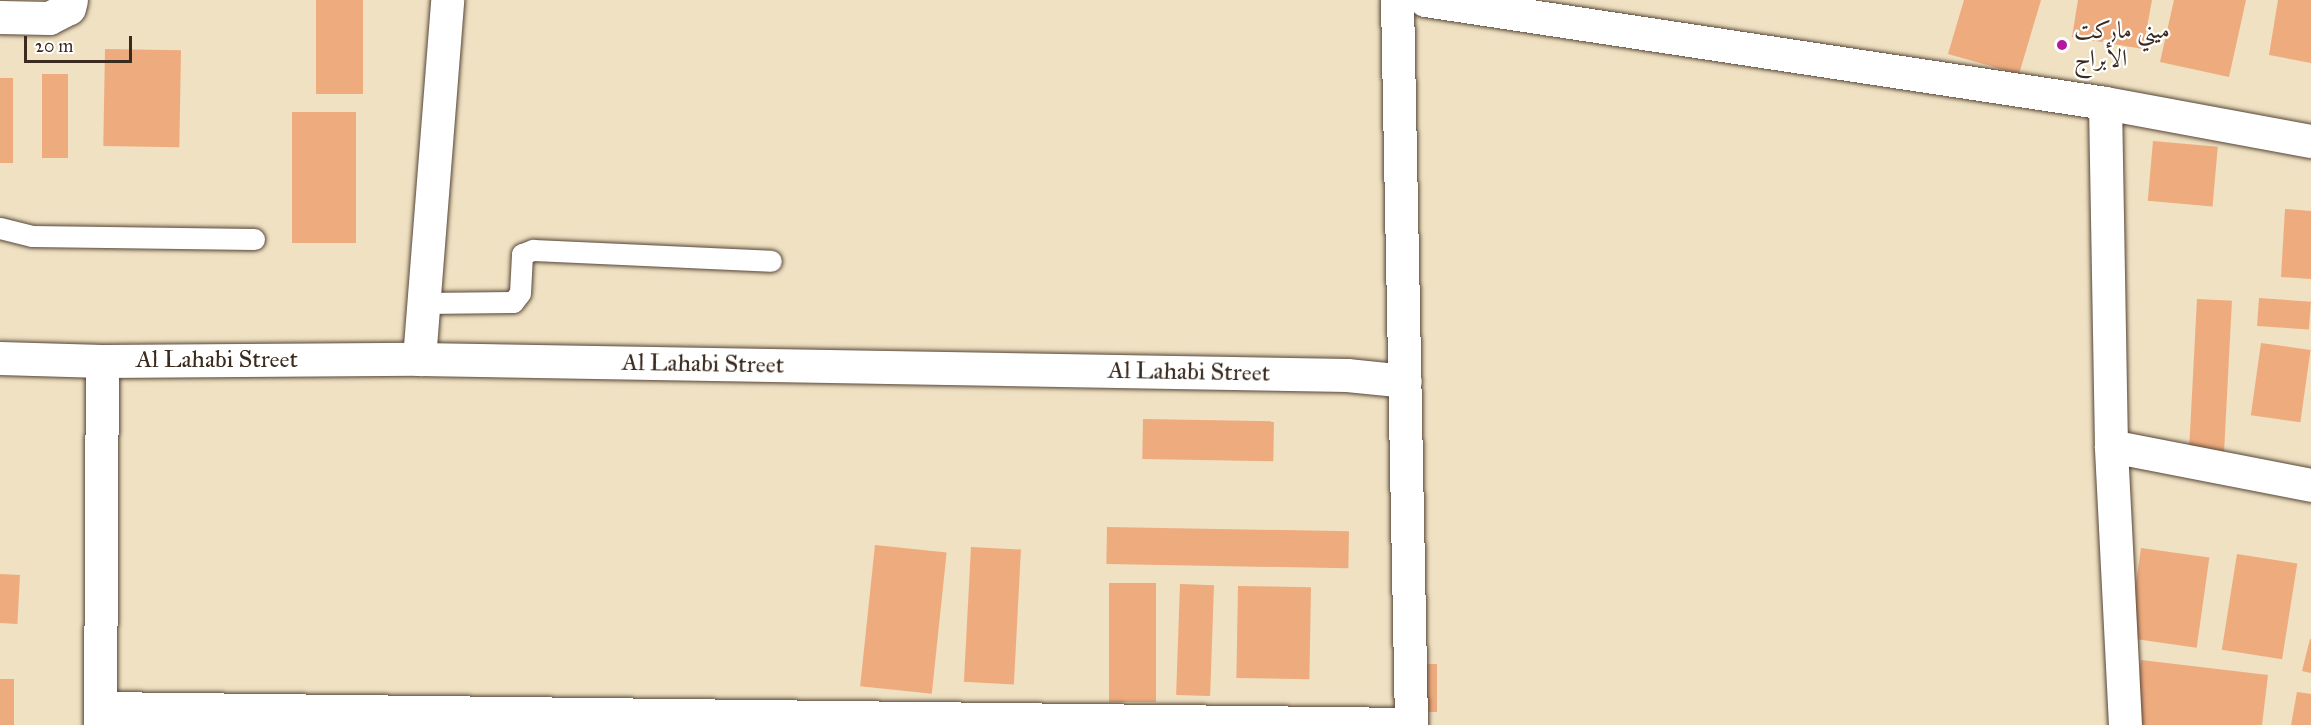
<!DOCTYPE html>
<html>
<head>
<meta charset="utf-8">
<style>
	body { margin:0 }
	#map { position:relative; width:2311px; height:725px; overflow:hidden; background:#efe1c2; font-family:"IM FELL Great Primer",Amiri,serif }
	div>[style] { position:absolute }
	.building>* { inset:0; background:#eeab7e; transform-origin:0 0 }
	.roads { filter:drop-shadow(0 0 2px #564537) drop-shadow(0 0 2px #564537) }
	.lane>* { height:21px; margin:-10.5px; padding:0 10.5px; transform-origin:10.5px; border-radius:10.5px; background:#fff }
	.street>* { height:33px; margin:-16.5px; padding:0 16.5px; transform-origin:16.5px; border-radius:16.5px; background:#fff }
	.dots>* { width:16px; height:16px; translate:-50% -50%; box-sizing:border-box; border:3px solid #fff; border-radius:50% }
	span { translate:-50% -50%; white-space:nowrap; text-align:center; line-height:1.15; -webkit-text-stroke:4.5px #fff; paint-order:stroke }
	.poi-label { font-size:24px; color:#3b2a1e }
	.left { translate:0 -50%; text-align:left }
	.street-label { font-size:24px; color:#3b2a1e }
	.scale { position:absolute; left:24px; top:36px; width:108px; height:27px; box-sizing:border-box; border:3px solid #3b2a1e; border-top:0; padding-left:8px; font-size:18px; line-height:21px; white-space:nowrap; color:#3b2a1e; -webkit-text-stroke:4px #fff; paint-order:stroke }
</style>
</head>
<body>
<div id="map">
	<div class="building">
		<i style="left:316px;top:0;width:47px;height:94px"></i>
		<i style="clip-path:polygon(1964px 0,2041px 0,2019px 74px,1948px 54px)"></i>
		<i style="clip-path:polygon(2078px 0,2152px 0,2143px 49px,2072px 37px)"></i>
		<i style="clip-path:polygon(2174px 0,2246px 0,2229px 77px,2160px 62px)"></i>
		<i style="clip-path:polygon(2278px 0,2311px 0,2311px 63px,2269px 55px)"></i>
		<i style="left:105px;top:49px;width:76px;height:97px;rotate:1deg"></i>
		<i style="left:42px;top:74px;width:26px;height:84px"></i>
		<i style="left:0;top:78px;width:13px;height:85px"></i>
		<i style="left:292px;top:112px;width:64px;height:131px"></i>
		<i style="left:2153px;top:141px;width:65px;height:60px;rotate:5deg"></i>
		<i style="clip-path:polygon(2285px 209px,2311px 211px,2311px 279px,2281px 277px)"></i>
		<i style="left:2259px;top:298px;width:52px;height:28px;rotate:4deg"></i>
		<i style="left:2197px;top:299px;width:35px;height:154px;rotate:3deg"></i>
		<i style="left:2261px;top:343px;width:50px;height:73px;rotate:8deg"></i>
		<i style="left:1143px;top:419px;width:131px;height:40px;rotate:1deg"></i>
		<i style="left:1107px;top:527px;width:242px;height:37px;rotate:1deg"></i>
		<i style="left:875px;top:545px;width:72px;height:142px;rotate:6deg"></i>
		<i style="left:971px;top:547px;width:50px;height:135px;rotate:3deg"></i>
		<i style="left:2141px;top:548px;width:69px;height:91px;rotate:8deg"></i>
		<i style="left:2237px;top:554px;width:61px;height:97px;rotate:9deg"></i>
		<i style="left:0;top:574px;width:20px;height:49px;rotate:3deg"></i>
		<i style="left:1109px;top:583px;width:47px;height:119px"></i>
		<i style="left:1180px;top:584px;width:34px;height:111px;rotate:2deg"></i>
		<i style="left:1238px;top:586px;width:73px;height:92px;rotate:1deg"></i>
		<i style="clip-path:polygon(2310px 639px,2311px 639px,2311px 673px,2302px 671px)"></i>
		<i style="clip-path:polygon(2141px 660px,2268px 675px,2262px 725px,2133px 725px)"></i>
		<i style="left:1414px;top:664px;width:23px;height:48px"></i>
		<i style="left:0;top:679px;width:14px;height:46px"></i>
		<i style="clip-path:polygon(2297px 692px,2311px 694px,2311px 725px,2291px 725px)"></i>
	</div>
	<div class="roads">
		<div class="lane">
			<i style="left:0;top:228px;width:33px;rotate:14deg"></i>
			<i style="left:32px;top:236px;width:222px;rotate:0.8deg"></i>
			<i style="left:423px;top:303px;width:90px;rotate:-0.6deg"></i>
			<i style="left:513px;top:302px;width:11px;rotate:-52deg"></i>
			<i style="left:520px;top:293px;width:39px;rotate:-87deg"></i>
			<i style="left:522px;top:254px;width:12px;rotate:-20deg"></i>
			<i style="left:533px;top:250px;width:238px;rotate:2.6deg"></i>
		</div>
		<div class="street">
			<i style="left:1397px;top:0;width:725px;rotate:88.89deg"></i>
			<i style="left:1425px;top:0;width:688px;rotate:8.61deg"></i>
			<i style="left:2105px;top:103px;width:209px;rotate:10.5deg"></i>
			<i style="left:0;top:17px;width:49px;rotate:1.2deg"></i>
			<i style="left:49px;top:18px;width:22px;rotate:-27deg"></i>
			<i style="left:69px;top:8px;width:8px;rotate:-76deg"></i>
			<i style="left:2105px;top:103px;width:343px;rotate:89deg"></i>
			<i style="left:0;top:358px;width:102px;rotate:1.7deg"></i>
			<i style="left:102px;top:361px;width:317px;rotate:-0.4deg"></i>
			<i style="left:419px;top:359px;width:928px;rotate:0.99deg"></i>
			<i style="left:1347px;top:375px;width:58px;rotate:5.9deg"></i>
			<i style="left:419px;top:359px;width:360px;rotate:-85.5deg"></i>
			<i style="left:100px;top:708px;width:1311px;rotate:0.7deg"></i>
			<i style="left:100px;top:725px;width:364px;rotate:-89.7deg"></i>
			<i style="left:2125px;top:725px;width:279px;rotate:-92.9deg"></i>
			<i style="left:2111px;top:446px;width:204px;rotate:11deg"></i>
		</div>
	</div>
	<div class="dots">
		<i style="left:2062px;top:45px;background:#b5179e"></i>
	</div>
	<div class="poi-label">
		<span class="left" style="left:2074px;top:45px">ميني ماركت<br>الأبراج</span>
	</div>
	<div class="street-label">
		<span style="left:217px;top:360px">Al Lahabi Street</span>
		<span style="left:703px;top:364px;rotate:1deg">Al Lahabi Street</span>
		<span style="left:1189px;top:372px;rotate:1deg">Al Lahabi Street</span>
	</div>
	<div class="scale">20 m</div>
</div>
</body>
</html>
